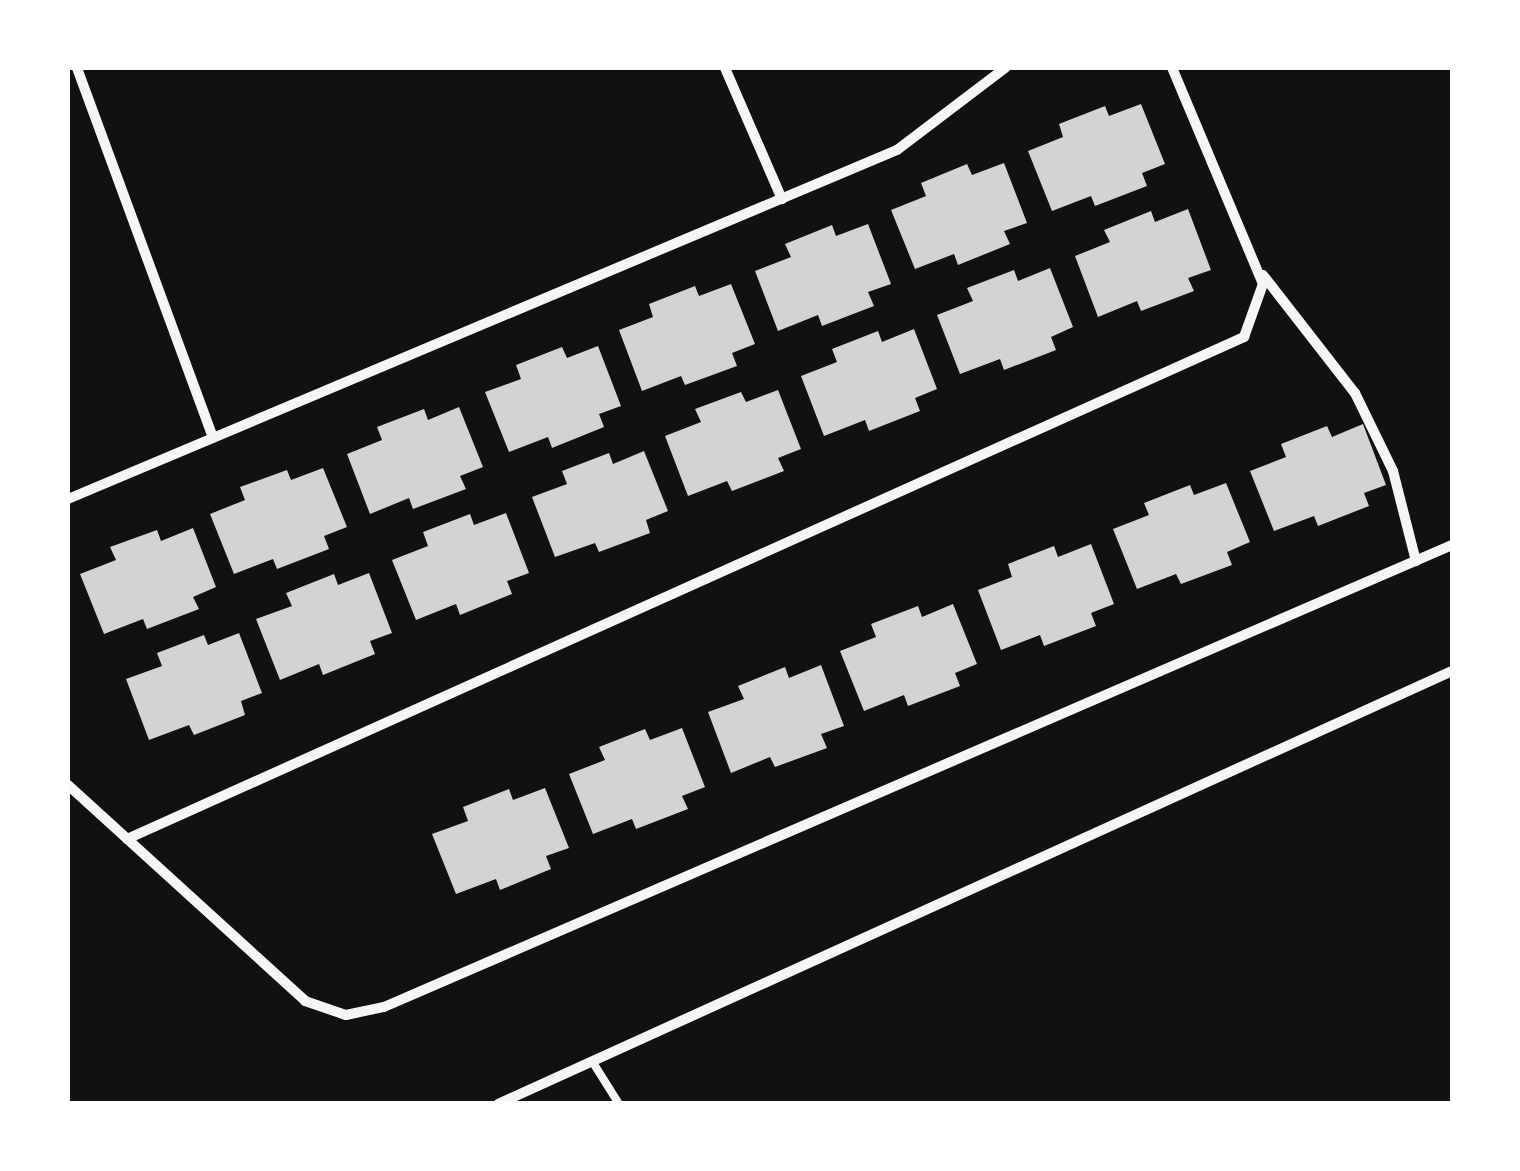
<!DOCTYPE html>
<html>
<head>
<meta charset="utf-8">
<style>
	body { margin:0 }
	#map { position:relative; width:1520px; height:1171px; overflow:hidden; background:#111; font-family:"Nunito Sans",sans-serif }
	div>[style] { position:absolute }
	.building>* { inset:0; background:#d3d3d3 }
	.service>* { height:8px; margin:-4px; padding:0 4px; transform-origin:4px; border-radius:4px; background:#f5f5f5 }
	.minor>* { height:10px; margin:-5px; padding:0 5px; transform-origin:5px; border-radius:5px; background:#f5f5f5 }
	span { translate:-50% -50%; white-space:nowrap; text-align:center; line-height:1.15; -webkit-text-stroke:10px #fff; paint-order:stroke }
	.frame { position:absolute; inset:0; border:70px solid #fff; pointer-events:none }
</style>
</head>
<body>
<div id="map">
	<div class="building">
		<i style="clip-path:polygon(1141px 104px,1165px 164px,1142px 173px,1147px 186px,1095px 206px,1091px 196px,1052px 211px,1028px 151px,1063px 137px,1059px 124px,1105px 106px,1109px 116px)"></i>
		<i style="clip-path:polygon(1004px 163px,1027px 223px,1004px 231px,1010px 244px,958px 265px,954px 254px,915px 269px,891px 210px,926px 196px,921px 183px,967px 164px,972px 175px)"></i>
		<i style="clip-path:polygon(1188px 209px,1211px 270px,1188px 278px,1194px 291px,1141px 311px,1137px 301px,1098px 317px,1075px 256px,1110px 242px,1104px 230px,1151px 211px,1155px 222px)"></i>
		<i style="clip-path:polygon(868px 224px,891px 284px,868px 292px,874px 306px,822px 326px,818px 315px,778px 331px,755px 271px,791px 257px,785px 244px,832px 225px,836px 236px)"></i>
		<i style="clip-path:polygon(1050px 268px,1073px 327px,1051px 337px,1056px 350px,1004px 370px,1000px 359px,960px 374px,937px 315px,973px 301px,967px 288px,1014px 270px,1018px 281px)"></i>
		<i style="clip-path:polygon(731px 284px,755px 344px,732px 353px,737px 366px,685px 385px,681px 376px,642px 391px,619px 330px,653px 317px,649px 304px,695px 286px,699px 296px)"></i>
		<i style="clip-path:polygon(914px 329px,937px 389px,915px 398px,920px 411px,869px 431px,865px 420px,824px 436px,801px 376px,837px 362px,832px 349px,878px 331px,882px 342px)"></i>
		<i style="clip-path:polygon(598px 346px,621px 406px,599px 414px,604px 427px,552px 448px,548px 437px,509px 452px,485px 392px,521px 379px,516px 365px,562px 347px,567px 358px)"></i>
		<i style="clip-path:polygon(778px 390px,801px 449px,778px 458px,784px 471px,732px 491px,727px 481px,688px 496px,665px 436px,701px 422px,695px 409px,741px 392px,746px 402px)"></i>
		<i style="clip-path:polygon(459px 407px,483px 467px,460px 476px,466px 489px,413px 509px,409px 498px,370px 514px,347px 454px,382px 440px,377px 427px,424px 409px,428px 420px)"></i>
		<i style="clip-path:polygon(1363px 424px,1386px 485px,1364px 493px,1369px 506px,1318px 526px,1314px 516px,1274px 531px,1250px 471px,1286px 457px,1281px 444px,1327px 426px,1332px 437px)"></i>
		<i style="clip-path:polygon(644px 451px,668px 511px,646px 520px,650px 533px,599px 552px,595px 543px,555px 557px,532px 497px,567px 484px,562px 471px,609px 453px,613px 464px)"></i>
		<i style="clip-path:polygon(323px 468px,347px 527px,324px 536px,329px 549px,277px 569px,273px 559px,234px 574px,210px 514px,245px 500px,240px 487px,287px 470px,291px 480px)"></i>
		<i style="clip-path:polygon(1226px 483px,1250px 542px,1227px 552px,1232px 565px,1181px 584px,1176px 574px,1137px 589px,1113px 529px,1149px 515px,1144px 503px,1190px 485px,1194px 495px)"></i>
		<i style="clip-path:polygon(506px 513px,529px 573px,507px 581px,512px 594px,460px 615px,456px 604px,416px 620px,392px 560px,428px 546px,423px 532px,470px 514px,474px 525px)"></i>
		<i style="clip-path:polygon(193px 528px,216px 587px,193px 597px,199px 609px,147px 629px,143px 619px,104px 634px,80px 574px,116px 560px,110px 547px,157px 530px,161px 541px)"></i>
		<i style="clip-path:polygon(1091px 544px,1114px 604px,1091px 613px,1096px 626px,1044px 646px,1040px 635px,1001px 650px,978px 590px,1012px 577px,1008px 564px,1054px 546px,1058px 557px)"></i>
		<i style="clip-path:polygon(369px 573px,392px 633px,370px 641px,375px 654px,323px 675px,319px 664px,280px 680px,256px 619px,292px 606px,286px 593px,334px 574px,338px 585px)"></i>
		<i style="clip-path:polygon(953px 604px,977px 664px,955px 673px,960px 686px,908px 706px,904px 695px,864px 711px,840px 651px,876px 637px,871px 624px,918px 606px,922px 617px)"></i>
		<i style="clip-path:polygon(239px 633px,262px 693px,241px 701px,245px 715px,194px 735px,189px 725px,149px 740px,126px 679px,162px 666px,157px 653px,204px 635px,208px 645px)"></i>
		<i style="clip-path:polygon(821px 665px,844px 726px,821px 734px,827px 748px,775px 767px,770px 757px,731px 773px,708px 712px,744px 699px,738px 686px,785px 667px,789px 678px)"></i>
		<i style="clip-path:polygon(682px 728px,705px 787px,682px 796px,688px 809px,636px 829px,632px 819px,593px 834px,569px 774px,605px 760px,599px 747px,645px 729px,650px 740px)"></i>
		<i style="clip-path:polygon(545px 788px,569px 848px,546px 856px,551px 869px,500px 890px,496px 879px,456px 894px,432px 834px,468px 821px,463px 807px,509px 789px,513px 800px)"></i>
	</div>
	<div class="service">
		<i style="left:592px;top:1061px;width:51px;rotate:57.9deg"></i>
	</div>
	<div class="minor">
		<i style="left:77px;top:68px;width:394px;rotate:69.8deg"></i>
		<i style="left:725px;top:68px;width:143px;rotate:66.5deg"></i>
		<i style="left:1263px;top:275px;width:150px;rotate:52.1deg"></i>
		<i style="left:1355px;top:393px;width:87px;rotate:64deg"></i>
		<i style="left:1393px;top:471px;width:93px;rotate:75.7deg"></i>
		<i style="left:68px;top:499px;width:899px;rotate:-22.83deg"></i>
		<i style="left:897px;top:150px;width:136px;rotate:-37.2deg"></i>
		<i style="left:68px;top:785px;width:321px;rotate:42.3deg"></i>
		<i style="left:305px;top:1001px;width:43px;rotate:18.9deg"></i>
		<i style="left:346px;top:1015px;width:39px;rotate:-12deg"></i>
		<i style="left:384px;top:1007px;width:1164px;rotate:-23.39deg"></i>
		<i style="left:127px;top:839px;width:1225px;rotate:-24.2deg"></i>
		<i style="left:1244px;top:337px;width:56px;rotate:-70.3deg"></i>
		<i style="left:1263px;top:284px;width:234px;rotate:-112.8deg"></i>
		<i style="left:498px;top:1104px;width:1048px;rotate:-24.41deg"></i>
	</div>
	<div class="frame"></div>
</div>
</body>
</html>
